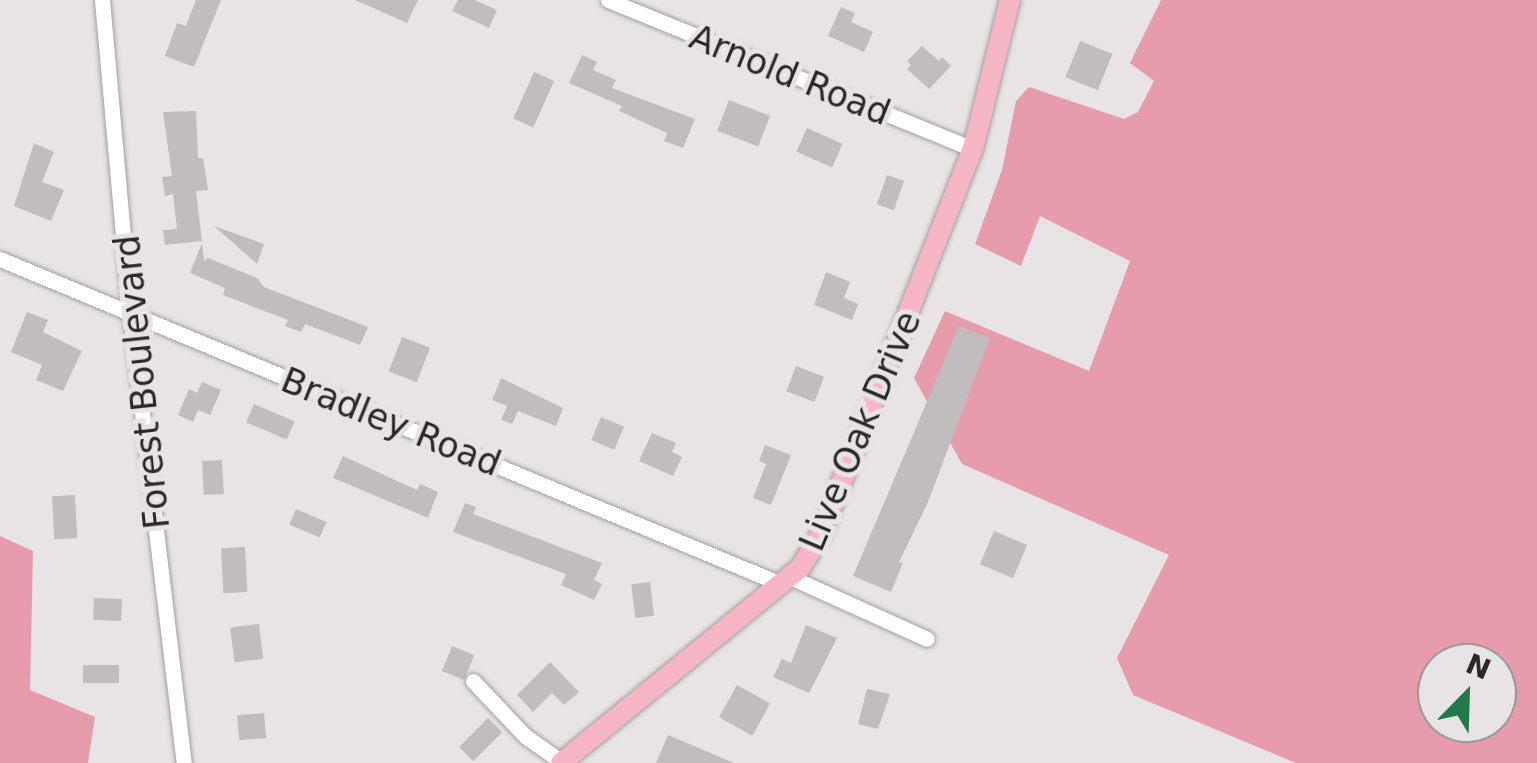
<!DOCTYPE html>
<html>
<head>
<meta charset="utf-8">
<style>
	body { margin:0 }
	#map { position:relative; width:1537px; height:763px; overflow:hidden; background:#e8e4e5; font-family:"DejaVu Sans",sans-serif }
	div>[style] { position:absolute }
	.forest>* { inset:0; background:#e69cac }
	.building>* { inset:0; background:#c1bdbe; transform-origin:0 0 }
	.roads { filter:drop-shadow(0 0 2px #a4a0a0) drop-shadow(0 0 2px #a4a0a0) }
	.minor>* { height:15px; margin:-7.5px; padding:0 7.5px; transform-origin:7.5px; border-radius:7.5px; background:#fff }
	.major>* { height:20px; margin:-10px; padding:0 10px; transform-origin:10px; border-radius:10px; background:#f7b6c5 }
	span { translate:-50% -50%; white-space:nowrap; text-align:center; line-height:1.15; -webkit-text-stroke:10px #e8e4e5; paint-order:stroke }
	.street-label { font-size:35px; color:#292727 }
	.north { position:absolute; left:1417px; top:643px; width:100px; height:100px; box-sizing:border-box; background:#e8e4e5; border:2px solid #9c9899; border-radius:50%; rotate:23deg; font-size:28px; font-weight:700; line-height:40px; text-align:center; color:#292727 }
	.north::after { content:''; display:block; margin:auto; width:35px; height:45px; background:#24794b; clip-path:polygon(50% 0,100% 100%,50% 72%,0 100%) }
</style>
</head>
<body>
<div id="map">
	<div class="forest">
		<i style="clip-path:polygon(evenodd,1161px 0,1537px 0,1537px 763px,1296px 763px,1133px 695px,1117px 658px,1169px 555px,962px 464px,914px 378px,945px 311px,1089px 371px,1130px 261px,1040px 216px,1021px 266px,975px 244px,1002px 170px,1016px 101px,1029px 87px,1124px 119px,1138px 112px,1154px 81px,1130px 63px,1161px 0,1437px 663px,1497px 663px,1497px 723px,1437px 723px,1437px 663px)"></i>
		<i style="clip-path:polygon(0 536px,33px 551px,30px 690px,95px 717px,88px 763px,0 763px)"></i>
	</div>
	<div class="building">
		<i style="clip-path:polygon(196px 0,221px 0,194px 67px,165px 56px,177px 23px,186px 26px)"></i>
		<i style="clip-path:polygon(355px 0,418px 0,407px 23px)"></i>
		<i style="clip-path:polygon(458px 0,475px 0,497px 10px,489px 28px,452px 11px)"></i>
		<i style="clip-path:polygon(841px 7px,855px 13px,851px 22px,873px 32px,864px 52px,828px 36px)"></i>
		<i style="left:1080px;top:41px;width:35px;height:39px;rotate:22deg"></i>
		<i style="clip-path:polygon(922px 46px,939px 61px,942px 57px,951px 66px,929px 89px,907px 69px,911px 65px,907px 61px)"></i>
		<i style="clip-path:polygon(582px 55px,597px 62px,593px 70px,616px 80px,612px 88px,695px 119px,683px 148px,664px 141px,667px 133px,619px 111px,622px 106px,569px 83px)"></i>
		<i style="left:534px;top:72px;width:22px;height:51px;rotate:24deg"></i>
		<i style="left:729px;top:100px;width:44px;height:33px;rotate:21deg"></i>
		<i style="clip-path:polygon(196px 111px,198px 158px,203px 158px,208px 190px,196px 191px,202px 241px,165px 245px,163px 230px,177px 229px,173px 194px,165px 196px,162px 177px,172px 176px,163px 112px)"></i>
		<i style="left:807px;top:128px;width:39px;height:26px;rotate:24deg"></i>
		<i style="clip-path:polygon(34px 143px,54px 152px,42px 182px,64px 190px,51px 221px,14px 206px)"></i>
		<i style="left:887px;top:175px;width:18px;height:31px;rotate:19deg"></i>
		<i style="clip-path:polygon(214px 226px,264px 244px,257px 264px)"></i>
		<i style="clip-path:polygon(202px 243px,204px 261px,208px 258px,257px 278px,264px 287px,368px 327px,360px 345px,305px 324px,301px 332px,285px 326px,288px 320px,223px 295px,225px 288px,190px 273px)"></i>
		<i style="clip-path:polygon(826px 272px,850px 282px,844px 298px,858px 304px,852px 320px,814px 305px)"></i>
		<i style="clip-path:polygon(27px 312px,48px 320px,43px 332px,82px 351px,63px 391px,36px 380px,42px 365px,11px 352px)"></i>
		<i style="clip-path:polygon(959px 326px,990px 338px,928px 502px,899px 562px,903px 563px,891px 592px,853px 576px)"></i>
		<i style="left:402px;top:337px;width:30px;height:37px;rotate:21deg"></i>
		<i style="left:796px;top:366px;width:30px;height:27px;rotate:21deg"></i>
		<i style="clip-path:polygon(501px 378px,563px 408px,556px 426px,518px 411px,512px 424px,501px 420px,507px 406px,492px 400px)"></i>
		<i style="clip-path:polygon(202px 382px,221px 390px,210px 415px,198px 410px,193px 422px,178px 415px,189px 389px,197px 393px)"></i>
		<i style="left:254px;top:404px;width:44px;height:20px;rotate:23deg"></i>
		<i style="left:601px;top:417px;width:25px;height:25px;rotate:23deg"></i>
		<i style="clip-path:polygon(652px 433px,676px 443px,672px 452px,682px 457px,673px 476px,639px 461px)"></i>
		<i style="clip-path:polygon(765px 445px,791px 455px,771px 505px,753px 498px,766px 464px,759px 461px)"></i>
		<i style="clip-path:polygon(343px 456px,417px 490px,420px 484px,438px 492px,428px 518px,333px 478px)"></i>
		<i style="left:222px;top:460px;width:34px;height:20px;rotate:87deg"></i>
		<i style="left:75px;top:495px;width:43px;height:23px;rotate:87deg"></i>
		<i style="clip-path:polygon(465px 503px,476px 507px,473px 514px,602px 563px,594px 580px,602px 584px,594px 600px,561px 585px,566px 574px,453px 532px)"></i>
		<i style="left:296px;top:509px;width:33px;height:17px;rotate:23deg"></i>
		<i style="left:994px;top:531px;width:36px;height:36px;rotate:23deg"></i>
		<i style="left:245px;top:547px;width:45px;height:24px;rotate:87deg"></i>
		<i style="left:650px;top:582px;width:34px;height:19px;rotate:83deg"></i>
		<i style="left:94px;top:598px;width:28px;height:22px;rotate:2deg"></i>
		<i style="left:259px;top:624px;width:35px;height:29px;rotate:83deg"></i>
		<i style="clip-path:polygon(806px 625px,837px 638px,809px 693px,773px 677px,782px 659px,791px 663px)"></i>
		<i style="left:452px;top:646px;width:24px;height:27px;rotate:22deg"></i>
		<i style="clip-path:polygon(550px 662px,579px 692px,564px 705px,552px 693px,533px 712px,517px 695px)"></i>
		<i style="left:83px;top:665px;width:36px;height:18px"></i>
		<i style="left:737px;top:685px;width:38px;height:37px;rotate:29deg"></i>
		<i style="clip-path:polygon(867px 689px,890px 694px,878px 729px,858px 724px)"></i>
		<i style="left:264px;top:713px;width:25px;height:27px;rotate:85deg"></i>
		<i style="left:488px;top:718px;width:20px;height:41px;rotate:45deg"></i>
		<i style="clip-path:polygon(668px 735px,734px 763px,656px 763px)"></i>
	</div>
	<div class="roads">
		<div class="minor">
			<i style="left:102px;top:0;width:313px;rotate:84.9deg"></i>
			<i style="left:130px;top:312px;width:454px;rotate:83.2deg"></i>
			<i style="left:608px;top:0;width:394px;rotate:22.2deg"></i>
			<i style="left:0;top:259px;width:846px;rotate:22.59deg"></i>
			<i style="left:790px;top:577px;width:150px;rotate:24.3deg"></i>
			<i style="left:473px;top:681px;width:76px;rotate:46.6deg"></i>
			<i style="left:525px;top:736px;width:45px;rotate:35.1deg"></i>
		</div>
		<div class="major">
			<i style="left:561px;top:763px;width:308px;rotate:-39.2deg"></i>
			<i style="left:800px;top:568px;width:40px;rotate:-58deg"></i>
			<i style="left:821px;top:534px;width:414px;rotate:-68.5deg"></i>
			<i style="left:973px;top:149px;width:154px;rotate:-76.1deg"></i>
		</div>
	</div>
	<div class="street-label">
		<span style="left:790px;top:75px;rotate:22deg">Arnold Road</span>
		<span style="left:142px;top:382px;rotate:-96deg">Forest Boulevard</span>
		<span style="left:391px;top:422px;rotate:22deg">Bradley Road</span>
		<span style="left:860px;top:431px;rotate:-67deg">Live Oak Drive</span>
	</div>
	<div class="north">N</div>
</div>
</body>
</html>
